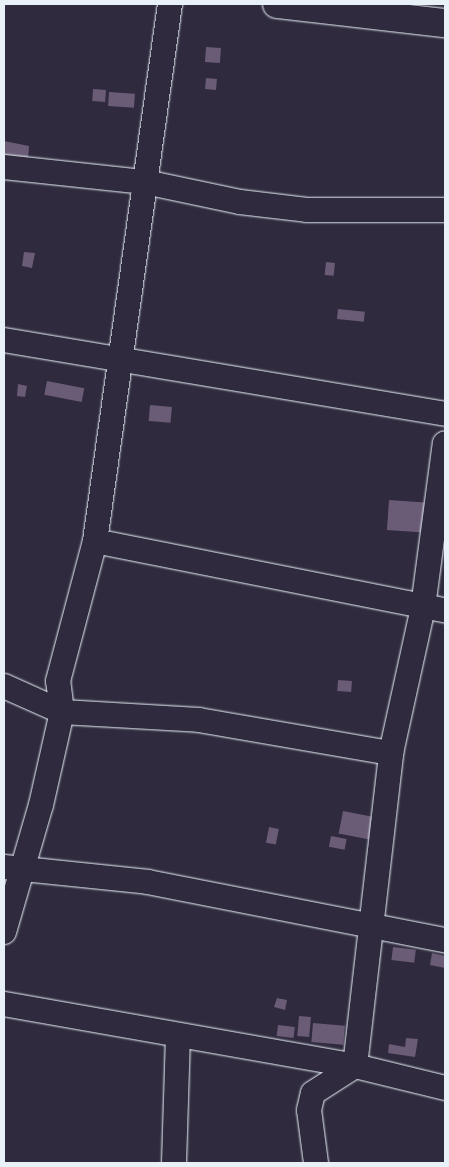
<!DOCTYPE html>
<html>
<head>
<meta charset="utf-8">
<style>
	body { margin:0 }
	#map { position:relative; width:449px; height:1167px; overflow:hidden; background:#2f2a3d; font-family:"Playpen Sans",sans-serif }
	div>[style] { position:absolute }
	.building>* { inset:0; background:#6a5b76; transform-origin:0 0 }
	.roads { filter:drop-shadow(0 0 1px #e8f1f8) drop-shadow(0 0 1px #e8f1f8) }
	.minor>* { height:24px; margin:-12px; padding:0 12px; transform-origin:12px; border-radius:12px; background:#2f2a3d }
	.tertiary>* { height:28px; margin:-14px; padding:0 14px; transform-origin:14px; border-radius:14px; background:#2f2a3d }
	span { translate:-50% -50%; white-space:nowrap; text-align:center; line-height:1.15; -webkit-text-stroke:4px #2f2a3d; paint-order:stroke }
	.frame { position:absolute; inset:0; border:5px solid #e8f1f8; pointer-events:none }
</style>
</head>
<body>
<div id="map">
	<div class="building">
		<i style="left:206px;top:47px;width:15px;height:15px;rotate:4deg"></i>
		<i style="left:206px;top:78px;width:11px;height:11px;rotate:5deg"></i>
		<i style="left:93px;top:89px;width:13px;height:12px;rotate:4deg"></i>
		<i style="left:109px;top:92px;width:26px;height:14px;rotate:4deg"></i>
		<i style="clip-path:polygon(4px 141px,29px 146px,28px 159px,4px 157px)"></i>
		<i style="clip-path:polygon(24px 252px,35px 253px,32px 268px,22px 266px)"></i>
		<i style="left:326px;top:262px;width:9px;height:13px;rotate:6deg"></i>
		<i style="left:338px;top:309px;width:27px;height:10px;rotate:6deg"></i>
		<i style="left:47px;top:381px;width:38px;height:14px;rotate:11deg"></i>
		<i style="clip-path:polygon(18px 384px,27px 386px,25px 397px,17px 396px)"></i>
		<i style="left:150px;top:405px;width:22px;height:16px;rotate:5deg"></i>
		<i style="left:389px;top:500px;width:40px;height:30px;rotate:4deg"></i>
		<i style="left:338px;top:680px;width:14px;height:11px;rotate:4deg"></i>
		<i style="left:343px;top:811px;width:38px;height:23px;rotate:11deg"></i>
		<i style="left:269px;top:827px;width:10px;height:16px;rotate:11deg"></i>
		<i style="left:331px;top:836px;width:16px;height:11px;rotate:11deg"></i>
		<i style="left:393px;top:947px;width:23px;height:13px;rotate:7deg"></i>
		<i style="clip-path:polygon(432px 953px,445px 956px,445px 968px,430px 965px)"></i>
		<i style="clip-path:polygon(277px 998px,287px 1000px,285px 1010px,274px 1007px)"></i>
		<i style="left:299px;top:1016px;width:12px;height:20px;rotate:5deg"></i>
		<i style="left:313px;top:1023px;width:32px;height:19px;rotate:5deg"></i>
		<i style="left:278px;top:1025px;width:17px;height:11px;rotate:7deg"></i>
		<i style="clip-path:polygon(406px 1038px,418px 1039px,415px 1057px,388px 1053px,389px 1044px,405px 1047px)"></i>
	</div>
	<div class="roads">
		<div class="minor">
			<i style="left:4px;top:167px;width:142px;rotate:6.1deg"></i>
			<i style="left:145px;top:182px;width:97px;rotate:11.9deg"></i>
			<i style="left:240px;top:202px;width:67px;rotate:6.8deg"></i>
			<i style="left:307px;top:210px;width:138px"></i>
			<i style="left:4px;top:340px;width:447px;rotate:9.5deg"></i>
			<i style="left:95px;top:541px;width:357px;rotate:11.2deg"></i>
			<i style="left:4px;top:686px;width:64px;rotate:24.1deg"></i>
			<i style="left:62px;top:712px;width:31px;rotate:-97deg"></i>
			<i style="left:58px;top:681px;width:145px;rotate:-75.2deg"></i>
			<i style="left:95px;top:541px;width:542px;rotate:-82.05deg"></i>
			<i style="left:4px;top:867px;width:145px;rotate:5.9deg"></i>
			<i style="left:148px;top:882px;width:303px;rotate:11.1deg"></i>
			<i style="left:4px;top:932px;width:132px;rotate:-73.8deg"></i>
			<i style="left:41px;top:805px;width:95px;rotate:-77.3deg"></i>
			<i style="left:62px;top:712px;width:137px;rotate:3.3deg"></i>
			<i style="left:199px;top:720px;width:195px;rotate:9.8deg"></i>
			<i style="left:4px;top:1004px;width:356px;rotate:10deg"></i>
			<i style="left:355px;top:1066px;width:93px;rotate:13.7deg"></i>
			<i style="left:174px;top:1163px;width:127px;rotate:-88.2deg"></i>
			<i style="left:316px;top:1163px;width:53px;rotate:-97.5deg"></i>
			<i style="left:309px;top:1110px;width:17px;rotate:-77deg"></i>
			<i style="left:313px;top:1093px;width:50px;rotate:-32.7deg"></i>
			<i style="left:355px;top:1066px;width:315px;rotate:-83.4deg"></i>
			<i style="left:391px;top:753px;width:149px;rotate:-77.6deg"></i>
			<i style="left:423px;top:607px;width:165px;rotate:-82.4deg"></i>
		</div>
		<div class="tertiary">
			<i style="left:277px;top:4px;width:169px;rotate:6.5deg"></i>
		</div>
	</div>
	<div class="frame"></div>
</div>
</body>
</html>
